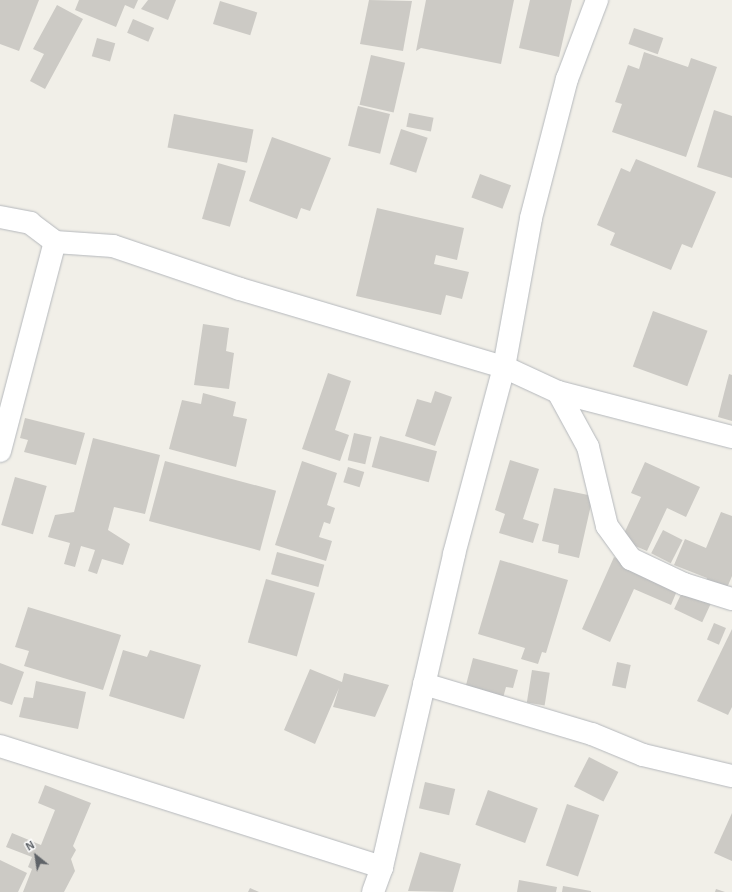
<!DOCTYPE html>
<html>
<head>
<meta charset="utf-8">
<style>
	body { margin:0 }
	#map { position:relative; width:732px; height:892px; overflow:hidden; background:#f1efe8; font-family:"Exo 2",sans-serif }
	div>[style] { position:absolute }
	.building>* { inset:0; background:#cccac5; transform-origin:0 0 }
	.roads { filter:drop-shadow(0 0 1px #b5b8bc) drop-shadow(0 0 1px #b5b8bc) }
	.minor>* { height:22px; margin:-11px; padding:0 11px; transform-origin:11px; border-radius:11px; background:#fff }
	span { translate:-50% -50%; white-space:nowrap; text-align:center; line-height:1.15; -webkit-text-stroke:3px #fff; paint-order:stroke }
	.north { position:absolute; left:16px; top:836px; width:40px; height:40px; -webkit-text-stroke:3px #fff; paint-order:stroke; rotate:330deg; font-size:11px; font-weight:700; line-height:16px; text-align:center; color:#5f6368 }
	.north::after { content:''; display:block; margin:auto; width:14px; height:18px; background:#5f6368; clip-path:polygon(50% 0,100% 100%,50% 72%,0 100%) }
</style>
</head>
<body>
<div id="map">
	<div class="building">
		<i style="clip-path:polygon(0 0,39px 0,19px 51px,0 44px)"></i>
		<i style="clip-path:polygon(79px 0,138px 0,134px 9px,125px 5px,116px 27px,75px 10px)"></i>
		<i style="clip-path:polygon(148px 0,176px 0,168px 20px,141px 9px)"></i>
		<i style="clip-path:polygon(369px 0,412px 1px,403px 51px,360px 44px)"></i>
		<i style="clip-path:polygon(426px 0,514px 0,501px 64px,421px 48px,416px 51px)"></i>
		<i style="clip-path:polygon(530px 0,572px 0,559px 57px,519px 48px)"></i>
		<i style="left:220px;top:1px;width:39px;height:24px;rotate:17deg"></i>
		<i style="clip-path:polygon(57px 5px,83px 19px,45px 89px,30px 81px,44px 54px,33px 49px)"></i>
		<i style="left:133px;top:19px;width:23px;height:15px;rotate:23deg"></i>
		<i style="left:634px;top:28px;width:31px;height:17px;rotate:19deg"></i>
		<i style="left:97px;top:38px;width:19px;height:19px;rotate:16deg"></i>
		<i style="clip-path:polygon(644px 52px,688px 67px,691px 58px,717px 67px,686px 157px,612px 132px,622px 104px,615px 102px,628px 65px,639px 69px)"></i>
		<i style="left:371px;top:55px;width:35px;height:51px;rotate:13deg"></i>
		<i style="left:358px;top:106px;width:33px;height:41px;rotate:14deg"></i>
		<i style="clip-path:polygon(714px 110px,732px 116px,732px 178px,697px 167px)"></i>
		<i style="left:409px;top:113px;width:25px;height:14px;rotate:11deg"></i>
		<i style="left:174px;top:114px;width:81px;height:34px;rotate:11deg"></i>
		<i style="left:401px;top:129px;width:28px;height:37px;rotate:18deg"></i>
		<i style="clip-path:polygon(272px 137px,331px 158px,310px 211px,301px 208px,297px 219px,249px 201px)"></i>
		<i style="clip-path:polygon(636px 159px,716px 192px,692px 248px,682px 244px,671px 270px,610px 245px,615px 233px,597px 225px,621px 168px,630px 172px)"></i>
		<i style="left:218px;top:163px;width:29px;height:58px;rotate:16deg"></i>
		<i style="left:480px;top:174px;width:33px;height:25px;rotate:20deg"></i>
		<i style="clip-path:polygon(377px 208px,464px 228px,457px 260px,436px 255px,434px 264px,469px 272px,462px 299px,446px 295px,441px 315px,356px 296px)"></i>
		<i style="left:653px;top:311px;width:58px;height:59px;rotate:20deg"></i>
		<i style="clip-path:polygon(203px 324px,229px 328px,226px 351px,234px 353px,229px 389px,194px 385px)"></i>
		<i style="clip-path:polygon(328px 373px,351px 381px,335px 430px,349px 435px,340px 461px,302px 449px)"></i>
		<i style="clip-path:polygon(729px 374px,732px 375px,732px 421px,718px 417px)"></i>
		<i style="clip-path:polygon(435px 391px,452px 397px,435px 446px,405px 436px,417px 399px,431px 403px)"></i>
		<i style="clip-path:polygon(203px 393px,236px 402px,233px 416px,247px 419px,236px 467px,169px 449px,182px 400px,201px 404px)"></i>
		<i style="clip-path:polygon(25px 418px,85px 433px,76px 465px,24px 452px,28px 440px,20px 438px)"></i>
		<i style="left:354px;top:433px;width:18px;height:28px;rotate:13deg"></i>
		<i style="left:380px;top:436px;width:59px;height:32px;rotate:15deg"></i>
		<i style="clip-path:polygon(93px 438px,160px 455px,145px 514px,114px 507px,108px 530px,130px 544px,123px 565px,102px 559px,97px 574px,88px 571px,95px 550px,81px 546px,75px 567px,64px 564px,70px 543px,48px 537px,55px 515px,74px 512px)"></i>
		<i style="clip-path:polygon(510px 460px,539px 469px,523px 519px,539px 524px,533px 543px,499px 533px,505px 514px,495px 510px)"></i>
		<i style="left:165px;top:461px;width:115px;height:62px;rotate:15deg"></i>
		<i style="clip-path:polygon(302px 461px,337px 473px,327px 505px,335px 508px,330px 524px,324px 522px,319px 537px,332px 541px,326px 561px,275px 545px)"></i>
		<i style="clip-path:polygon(645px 462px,700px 487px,686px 517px,667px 508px,647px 551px,621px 540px,641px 497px,631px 493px)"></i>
		<i style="left:348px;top:467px;width:17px;height:16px;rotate:17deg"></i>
		<i style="left:15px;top:477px;width:33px;height:50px;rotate:16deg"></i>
		<i style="clip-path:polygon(554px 488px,593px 496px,579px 558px,558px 553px,559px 545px,542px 541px)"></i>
		<i style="clip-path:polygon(721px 512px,732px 516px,732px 576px,724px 595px,703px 587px,707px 578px,674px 565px,685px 539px,706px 548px)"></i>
		<i style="left:663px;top:530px;width:22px;height:26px;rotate:27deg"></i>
		<i style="left:277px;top:552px;width:49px;height:23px;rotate:15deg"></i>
		<i style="clip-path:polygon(614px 557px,679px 586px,671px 605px,634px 589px,610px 642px,582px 629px)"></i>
		<i style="clip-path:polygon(500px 560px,568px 580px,546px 653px,542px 652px,538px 664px,521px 659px,525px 648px,478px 634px)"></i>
		<i style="left:266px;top:579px;width:51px;height:66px;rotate:16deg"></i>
		<i style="left:683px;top:590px;width:31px;height:21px;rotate:25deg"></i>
		<i style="clip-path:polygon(28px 607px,121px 635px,103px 690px,24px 666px,29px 651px,15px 647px)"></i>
		<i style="left:714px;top:623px;width:13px;height:18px;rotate:23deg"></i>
		<i style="clip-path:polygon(732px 629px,732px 707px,728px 715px,697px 701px)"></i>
		<i style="clip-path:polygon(123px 650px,147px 657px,150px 650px,201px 665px,184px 719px,109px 696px)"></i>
		<i style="clip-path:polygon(473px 658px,518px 670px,513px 688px,506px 687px,503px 698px,465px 689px)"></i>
		<i style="left:617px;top:662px;width:14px;height:24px;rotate:12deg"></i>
		<i style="clip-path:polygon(0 663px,24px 672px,12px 705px,0 701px)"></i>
		<i style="clip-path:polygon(310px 669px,342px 682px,344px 673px,389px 685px,375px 717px,333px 707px,339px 688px,315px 744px,284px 730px)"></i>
		<i style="left:532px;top:670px;width:18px;height:33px;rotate:9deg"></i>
		<i style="clip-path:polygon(36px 681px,86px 692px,78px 729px,19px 717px,24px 697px,33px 698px)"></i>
		<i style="left:589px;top:757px;width:33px;height:33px;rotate:27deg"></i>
		<i style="left:425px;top:782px;width:31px;height:27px;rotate:13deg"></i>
		<i style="clip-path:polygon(45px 785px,91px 803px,73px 846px,76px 850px,71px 859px,75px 871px,64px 892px,23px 892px,32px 869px,28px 867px,32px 857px,6px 847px,12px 833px,41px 845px,55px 810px,38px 803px)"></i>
		<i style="left:488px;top:790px;width:53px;height:37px;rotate:20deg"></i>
		<i style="left:567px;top:804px;width:34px;height:65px;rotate:19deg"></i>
		<i style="clip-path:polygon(732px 813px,732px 861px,714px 853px)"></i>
		<i style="clip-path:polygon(420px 852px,461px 864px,453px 892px,408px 891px)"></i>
		<i style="clip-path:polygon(0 860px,27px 873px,18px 892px,0 892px)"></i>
		<i style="clip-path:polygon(519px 880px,557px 887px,556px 892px,517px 892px)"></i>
		<i style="clip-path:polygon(563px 886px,591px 891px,591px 892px,562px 892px)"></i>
		<i style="clip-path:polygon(250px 888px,259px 892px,248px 892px)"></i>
		<i style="clip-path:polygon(716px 889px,725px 892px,715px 892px)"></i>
	</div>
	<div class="roads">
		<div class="minor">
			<i style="left:0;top:217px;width:31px;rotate:11deg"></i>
			<i style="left:30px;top:223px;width:31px;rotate:37deg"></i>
			<i style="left:55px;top:242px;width:58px;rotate:3.9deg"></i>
			<i style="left:113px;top:246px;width:134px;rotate:18.7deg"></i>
			<i style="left:240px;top:289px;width:275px;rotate:16.5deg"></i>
			<i style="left:504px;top:367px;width:60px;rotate:24.8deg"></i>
			<i style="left:558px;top:392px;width:180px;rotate:14.5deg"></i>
			<i style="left:558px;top:392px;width:63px;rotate:61.4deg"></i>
			<i style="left:588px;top:447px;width:81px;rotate:76.5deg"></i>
			<i style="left:607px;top:526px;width:41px;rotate:54deg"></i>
			<i style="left:631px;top:559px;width:59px;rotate:25.3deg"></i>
			<i style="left:684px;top:584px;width:50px;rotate:17.4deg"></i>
			<i style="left:0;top:451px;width:216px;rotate:-75.3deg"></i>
			<i style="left:424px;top:684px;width:175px;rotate:16.6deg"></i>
			<i style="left:592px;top:734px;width:55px;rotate:22.4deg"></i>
			<i style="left:643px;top:755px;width:91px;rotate:13.3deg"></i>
			<i style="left:0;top:746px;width:401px;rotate:17.6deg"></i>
			<i style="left:373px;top:892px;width:27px;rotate:-70deg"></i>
			<i style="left:382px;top:867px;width:321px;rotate:-77deg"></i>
			<i style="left:454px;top:554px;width:194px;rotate:-75deg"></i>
			<i style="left:504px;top:367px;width:151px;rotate:-79.7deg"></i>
			<i style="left:531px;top:218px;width:144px;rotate:-75.5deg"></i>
			<i style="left:567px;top:79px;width:85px;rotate:-69.2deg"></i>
		</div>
	</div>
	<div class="north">N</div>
</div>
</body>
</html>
